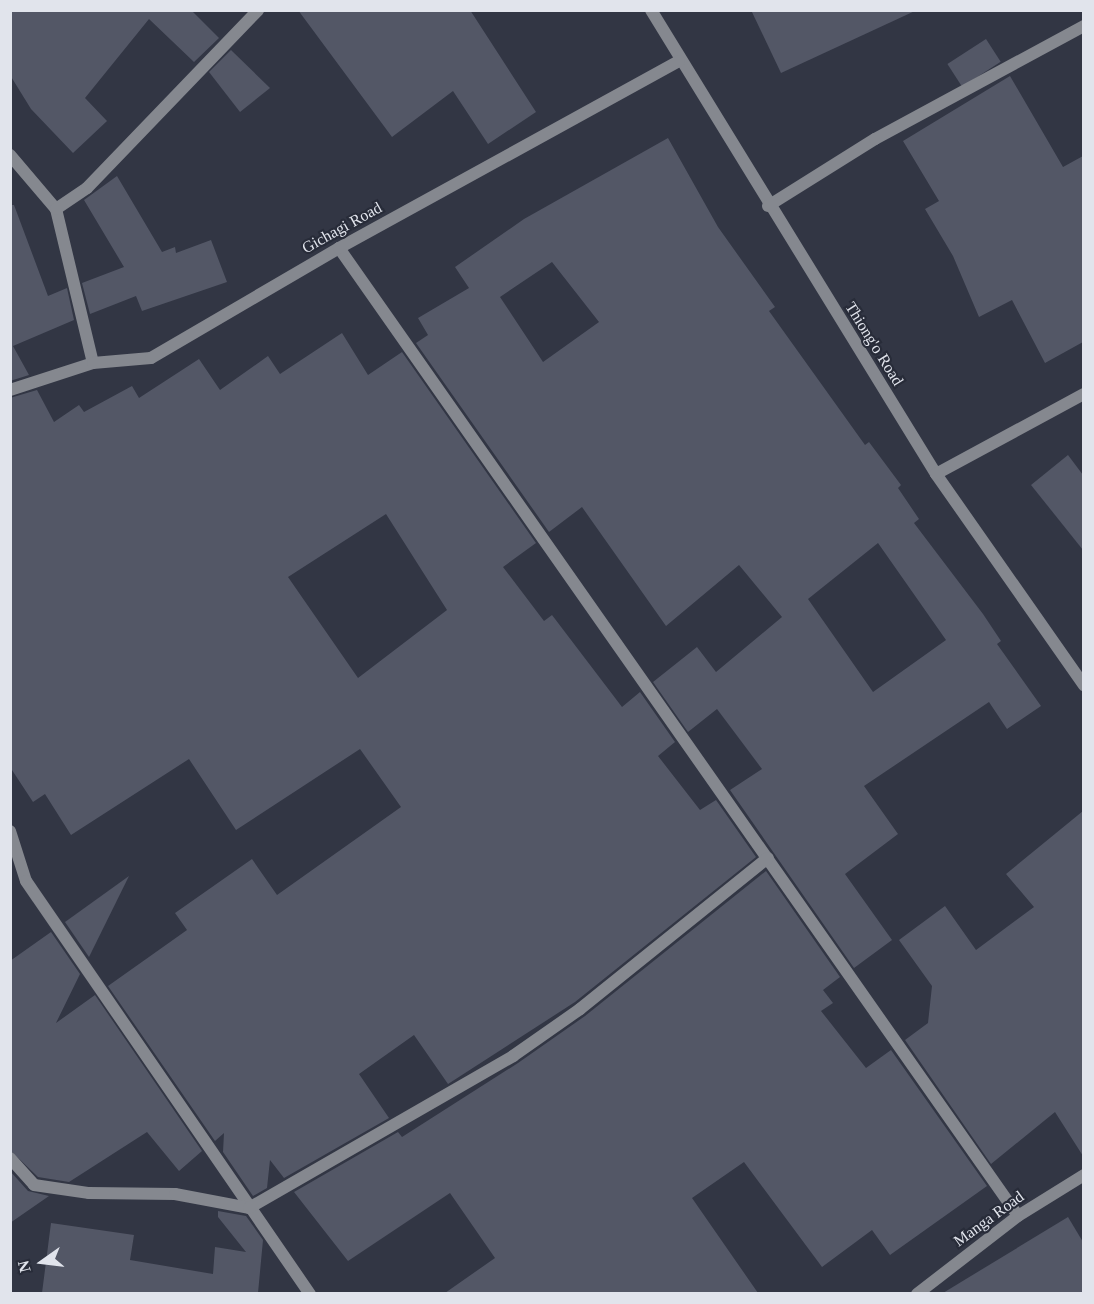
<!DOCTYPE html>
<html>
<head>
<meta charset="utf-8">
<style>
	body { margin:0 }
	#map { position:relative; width:1094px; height:1304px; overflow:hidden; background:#323644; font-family:"Times New Roman",serif }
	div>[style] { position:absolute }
	.building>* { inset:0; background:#535766; transform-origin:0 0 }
	.minor>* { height:12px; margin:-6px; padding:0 6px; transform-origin:6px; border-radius:6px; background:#85888f }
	span { translate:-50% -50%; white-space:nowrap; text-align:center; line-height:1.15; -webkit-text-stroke:4.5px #282c39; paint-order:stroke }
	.street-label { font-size:16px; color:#e1e4ec }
	.frame { position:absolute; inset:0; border:12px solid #e1e4ec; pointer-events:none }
	.north { position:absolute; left:12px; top:1232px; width:60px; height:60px; -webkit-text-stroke:4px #282c39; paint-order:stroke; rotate:256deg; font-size:16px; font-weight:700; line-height:24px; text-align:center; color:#e1e4ec }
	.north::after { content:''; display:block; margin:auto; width:21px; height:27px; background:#e1e4ec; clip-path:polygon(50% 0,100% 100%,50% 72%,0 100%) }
</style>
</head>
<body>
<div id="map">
	<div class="building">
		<i style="clip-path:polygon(10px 10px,191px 10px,219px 38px,194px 62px,149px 19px,85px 98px,107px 121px,73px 153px,31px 109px,10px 75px)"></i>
		<i style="clip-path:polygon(298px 10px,470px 10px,536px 112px,488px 144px,453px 91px,392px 137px)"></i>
		<i style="clip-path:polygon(751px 10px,917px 10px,781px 73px)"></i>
		<i style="left:986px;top:39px;width:27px;height:46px;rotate:57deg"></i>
		<i style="clip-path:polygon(231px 50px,270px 88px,240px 112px,209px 72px)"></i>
		<i style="clip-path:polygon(1010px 76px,1063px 167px,1083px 156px,1083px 342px,1045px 363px,1012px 300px,979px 317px,953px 256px,925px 209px,939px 201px,903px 141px)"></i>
		<i style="clip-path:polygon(evenodd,668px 138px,718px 227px,775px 307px,769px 311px,865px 445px,869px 442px,901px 485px,898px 488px,919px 519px,914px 523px,983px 614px,1001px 641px,997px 644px,1041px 706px,1007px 729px,989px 702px,864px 786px,898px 834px,845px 874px,892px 940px,854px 968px,730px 790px,762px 769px,717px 709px,688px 732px,653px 682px,697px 647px,716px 672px,782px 617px,739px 565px,666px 626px,582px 507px,549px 532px,416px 343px,428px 335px,418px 318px,469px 288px,455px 267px,524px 219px,668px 138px,552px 262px,599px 322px,543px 362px,500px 297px,552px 262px,668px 138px,878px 543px,946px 640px,873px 692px,808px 599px,878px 543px)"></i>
		<i style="clip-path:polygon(117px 176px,162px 252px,175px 247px,176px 253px,211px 240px,227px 282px,142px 311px,136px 296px,90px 314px,82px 283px,124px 267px,84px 200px)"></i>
		<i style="clip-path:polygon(10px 205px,14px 205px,48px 296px,67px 288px,74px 320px,13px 346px,29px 375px,10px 381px)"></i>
		<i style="clip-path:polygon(evenodd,342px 333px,368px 375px,402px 352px,536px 543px,503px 567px,544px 621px,552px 615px,622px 707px,640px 692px,675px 742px,658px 756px,700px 810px,716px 800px,756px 857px,575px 1002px,448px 1084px,414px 1035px,359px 1074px,389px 1118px,284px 1178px,270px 1160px,267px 1188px,253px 1196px,223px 1152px,224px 1133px,215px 1141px,108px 986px,187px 930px,175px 913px,252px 859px,277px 895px,401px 807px,360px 749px,236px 830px,189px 759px,71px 835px,45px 794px,33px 802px,10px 767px,10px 398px,37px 390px,54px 422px,79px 405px,84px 412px,132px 386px,139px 398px,199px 359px,220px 390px,268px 356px,280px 374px,342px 333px,386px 514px,447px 610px,358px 678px,288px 577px,386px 514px)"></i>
		<i style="clip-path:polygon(1068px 455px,1083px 475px,1083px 550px,1031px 485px)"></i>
		<i style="clip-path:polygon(1083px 811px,1083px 1156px,1055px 1112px,991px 1164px,905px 1040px,928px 1023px,932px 986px,899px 940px,945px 906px,976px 950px,1034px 907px,1006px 874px)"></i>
		<i style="clip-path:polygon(766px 871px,840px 977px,823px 990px,833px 1003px,821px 1011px,866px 1068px,891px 1050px,987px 1186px,890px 1255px,872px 1230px,822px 1267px,744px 1162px,692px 1198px,758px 1293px,445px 1293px,495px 1258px,450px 1193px,348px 1261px,294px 1192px,398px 1132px,402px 1137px,518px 1063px,585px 1016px)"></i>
		<i style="clip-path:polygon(129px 876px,89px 957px,65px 922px)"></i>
		<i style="clip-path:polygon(51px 932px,80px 974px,56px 1023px,95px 995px,202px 1151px,179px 1171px,147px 1132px,69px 1182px,38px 1177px,10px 1150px,10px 961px)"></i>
		<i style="clip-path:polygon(10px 1171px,28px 1191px,49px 1196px,10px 1223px)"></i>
		<i style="clip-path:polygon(218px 1211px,246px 1216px,263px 1240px,258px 1293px,42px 1293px,51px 1223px,134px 1235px,130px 1260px,213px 1274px,215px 1247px,246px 1252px,218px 1217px)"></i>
		<i style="clip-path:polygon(1068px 1217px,1083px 1242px,1083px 1293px,943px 1293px)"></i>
	</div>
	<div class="minor">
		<i style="left:651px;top:10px;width:545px;rotate:58.44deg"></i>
		<i style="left:936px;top:474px;width:258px;rotate:55deg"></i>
		<i style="left:10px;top:155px;width:71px;rotate:49.6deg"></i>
		<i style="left:56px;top:209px;width:158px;rotate:76.5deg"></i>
		<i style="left:768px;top:206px;width:126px;rotate:-32.1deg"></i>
		<i style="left:875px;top:139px;width:238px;rotate:-28.4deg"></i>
		<i style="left:56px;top:209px;width:37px;rotate:-34deg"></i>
		<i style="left:87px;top:188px;width:247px;rotate:-46.1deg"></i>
		<i style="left:339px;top:248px;width:1182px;rotate:54.95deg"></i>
		<i style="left:10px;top:390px;width:87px;rotate:-18deg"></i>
		<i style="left:93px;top:363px;width:58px;rotate:-4.9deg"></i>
		<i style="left:151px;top:358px;width:218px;rotate:-30.3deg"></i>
		<i style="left:339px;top:248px;width:388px;rotate:-28.8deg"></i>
		<i style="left:936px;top:474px;width:168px;rotate:-28.4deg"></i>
		<i style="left:10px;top:831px;width:52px;rotate:72.3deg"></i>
		<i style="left:26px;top:881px;width:501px;rotate:55.49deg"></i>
		<i style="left:10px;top:1158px;width:36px;rotate:48deg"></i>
		<i style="left:34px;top:1185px;width:56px;rotate:8.3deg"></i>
		<i style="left:89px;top:1193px;width:86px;rotate:0.7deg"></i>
		<i style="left:175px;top:1194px;width:75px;rotate:10.7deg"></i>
		<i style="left:249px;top:1208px;width:305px;rotate:-29.9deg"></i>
		<i style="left:513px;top:1056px;width:82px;rotate:-35deg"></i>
		<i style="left:580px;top:1009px;width:241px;rotate:-38.8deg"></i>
		<i style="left:917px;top:1294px;width:128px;rotate:-37.7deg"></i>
		<i style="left:1018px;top:1216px;width:78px;rotate:-31.8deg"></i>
	</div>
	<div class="street-label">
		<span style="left:342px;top:228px;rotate:-29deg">Gichagi Road</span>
		<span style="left:874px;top:344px;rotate:58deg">Thiong'o Road</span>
		<span style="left:989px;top:1219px;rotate:-36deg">Manga Road</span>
	</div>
	<div class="frame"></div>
	<div class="north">N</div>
</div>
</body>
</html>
